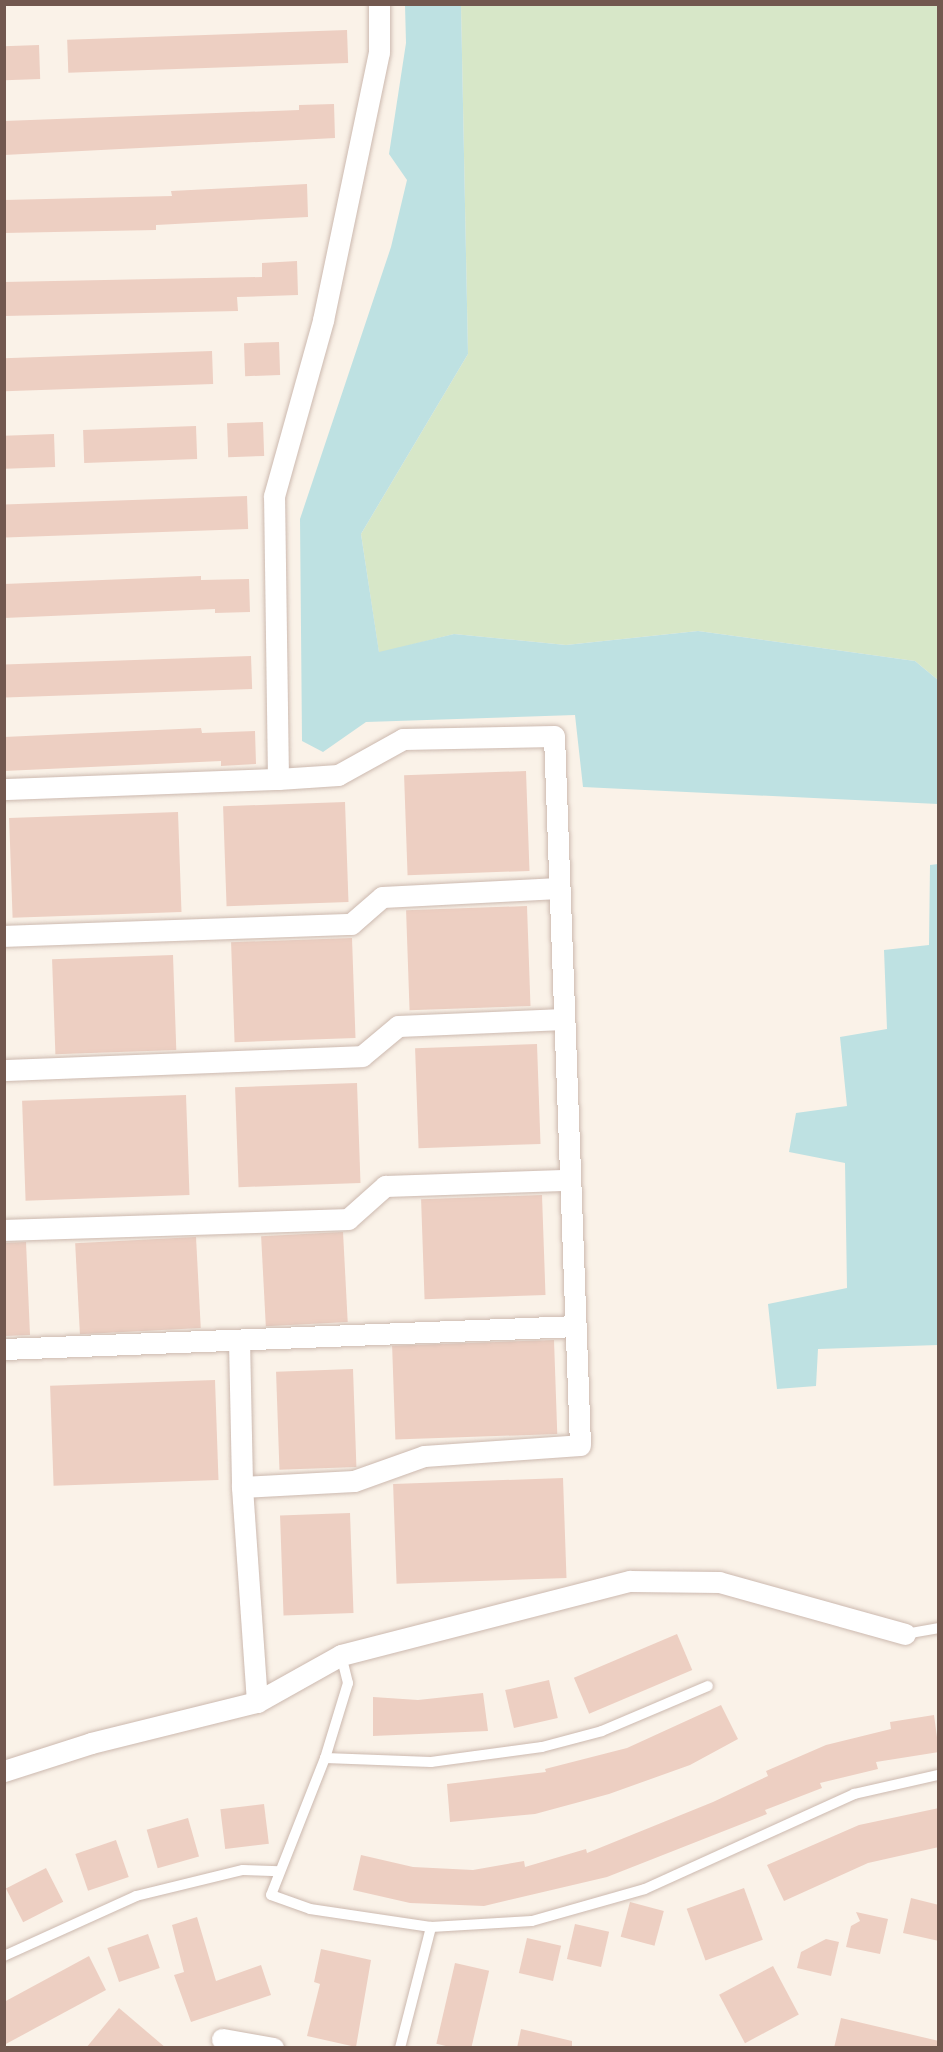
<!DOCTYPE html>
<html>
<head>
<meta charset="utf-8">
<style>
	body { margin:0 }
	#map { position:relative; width:943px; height:2052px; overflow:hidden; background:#faf2e8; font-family:Inter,sans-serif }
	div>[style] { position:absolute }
	.green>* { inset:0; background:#d7e7c8 }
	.water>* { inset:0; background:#bee1e2 }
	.building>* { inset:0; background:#edcfc2; transform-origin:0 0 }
	.roads { filter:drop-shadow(0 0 2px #ccb9af) drop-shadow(0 0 2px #ccb9af) }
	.service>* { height:10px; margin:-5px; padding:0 5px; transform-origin:5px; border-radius:5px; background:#fff }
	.minor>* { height:21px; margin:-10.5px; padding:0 10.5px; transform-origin:10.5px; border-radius:10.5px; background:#fff }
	span { translate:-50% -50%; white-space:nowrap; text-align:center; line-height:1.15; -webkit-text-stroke:6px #fdf6ee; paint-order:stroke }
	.frame { position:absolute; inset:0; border:6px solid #72584f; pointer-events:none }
</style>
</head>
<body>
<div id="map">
	<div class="green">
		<i style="clip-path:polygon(461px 5px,938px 5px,938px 680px,915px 661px,698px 631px,566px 645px,454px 634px,379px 653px,361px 534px,468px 354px)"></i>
	</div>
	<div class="water">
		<i style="clip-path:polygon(405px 5px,461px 5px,468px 354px,361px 534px,379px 652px,454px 634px,566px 645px,698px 631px,915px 661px,938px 680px,938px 804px,583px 787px,575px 715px,366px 722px,323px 752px,302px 741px,300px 519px,391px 247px,407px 180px,389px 154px,406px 43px)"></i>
		<i style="clip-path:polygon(938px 864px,938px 1345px,818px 1349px,816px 1386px,777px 1389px,768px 1304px,847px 1288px,845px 1163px,789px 1152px,796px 1113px,847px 1106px,840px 1037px,887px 1029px,884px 950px,929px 945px,930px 865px)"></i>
	</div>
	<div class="building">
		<i style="left:347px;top:30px;width:33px;height:280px;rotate:88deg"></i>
		<i style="left:39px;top:45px;width:34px;height:35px;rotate:88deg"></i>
		<i style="clip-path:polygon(334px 104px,335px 138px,4px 155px,4px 121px,299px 110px,299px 105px)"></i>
		<i style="clip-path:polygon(307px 184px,308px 217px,156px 225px,156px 230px,4px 233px,4px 200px,172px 196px,171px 191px)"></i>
		<i style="clip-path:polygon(297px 261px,298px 295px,237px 297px,238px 311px,4px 316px,4px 282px,262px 277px,262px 263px)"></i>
		<i style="left:279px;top:342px;width:33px;height:35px;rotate:88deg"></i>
		<i style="left:212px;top:351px;width:33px;height:208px;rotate:88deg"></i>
		<i style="left:263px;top:422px;width:34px;height:36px;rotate:88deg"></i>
		<i style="left:196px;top:426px;width:33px;height:113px;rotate:88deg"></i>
		<i style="left:54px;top:434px;width:33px;height:50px;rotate:88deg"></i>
		<i style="left:247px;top:496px;width:33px;height:243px;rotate:88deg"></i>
		<i style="clip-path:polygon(201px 576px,201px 580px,249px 579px,250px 612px,215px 613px,215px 609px,4px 618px,4px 584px)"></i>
		<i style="left:251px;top:656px;width:33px;height:247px;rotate:88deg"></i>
		<i style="clip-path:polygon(201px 728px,202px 733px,255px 731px,256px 764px,221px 766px,221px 761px,4px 771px,4px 737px)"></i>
		<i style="left:526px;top:771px;width:100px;height:122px;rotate:88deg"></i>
		<i style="left:345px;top:802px;width:100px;height:122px;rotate:88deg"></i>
		<i style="left:178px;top:812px;width:100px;height:169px;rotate:88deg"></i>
		<i style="left:527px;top:906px;width:100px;height:121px;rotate:88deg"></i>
		<i style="left:352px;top:938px;width:100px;height:121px;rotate:88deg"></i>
		<i style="left:173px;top:955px;width:95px;height:121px;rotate:88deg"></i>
		<i style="left:537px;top:1044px;width:100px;height:122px;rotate:88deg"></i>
		<i style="left:357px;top:1083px;width:100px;height:122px;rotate:88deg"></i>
		<i style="left:186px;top:1095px;width:100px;height:164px;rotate:88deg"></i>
		<i style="left:542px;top:1195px;width:100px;height:121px;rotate:88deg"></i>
		<i style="left:343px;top:1232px;width:90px;height:82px;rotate:87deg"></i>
		<i style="left:196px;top:1237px;width:91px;height:121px;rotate:87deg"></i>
		<i style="clip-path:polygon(26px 1242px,30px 1335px,4px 1336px,4px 1243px)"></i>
		<i style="left:554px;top:1340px;width:94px;height:162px;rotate:88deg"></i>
		<i style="left:353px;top:1369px;width:98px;height:77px;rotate:88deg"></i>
		<i style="left:215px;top:1380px;width:100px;height:165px;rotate:88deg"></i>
		<i style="left:563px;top:1478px;width:100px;height:170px;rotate:88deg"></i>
		<i style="left:350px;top:1513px;width:100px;height:70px;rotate:88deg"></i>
		<i style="left:677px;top:1634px;width:39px;height:112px;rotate:67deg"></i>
		<i style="left:549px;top:1680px;width:39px;height:45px;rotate:77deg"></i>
		<i style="clip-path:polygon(483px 1693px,488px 1731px,373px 1736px,373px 1697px,418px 1700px)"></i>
		<i style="clip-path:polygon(721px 1705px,738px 1739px,690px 1765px,609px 1794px,535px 1814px,450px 1822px,447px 1784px,546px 1772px,545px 1769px,627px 1748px)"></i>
		<i style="clip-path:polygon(934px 1715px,939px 1752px,876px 1762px,878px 1769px,820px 1783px,822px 1788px,765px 1810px,767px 1814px,607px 1877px,484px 1906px,410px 1903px,353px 1890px,361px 1855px,413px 1867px,473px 1870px,524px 1861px,525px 1867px,586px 1849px,587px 1853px,713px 1802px,768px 1776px,766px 1771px,826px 1745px,891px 1729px,890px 1722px)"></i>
		<i style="left:264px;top:1804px;width:40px;height:44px;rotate:83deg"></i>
		<i style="clip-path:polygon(939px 1808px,939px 1847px,868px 1863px,784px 1901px,767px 1865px,859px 1825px)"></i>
		<i style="left:188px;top:1818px;width:40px;height:43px;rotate:74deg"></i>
		<i style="left:116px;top:1840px;width:39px;height:43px;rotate:71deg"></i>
		<i style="left:46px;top:1868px;width:38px;height:45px;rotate:63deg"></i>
		<i style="left:744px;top:1888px;width:55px;height:61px;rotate:70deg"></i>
		<i style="clip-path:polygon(911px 1898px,939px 1905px,939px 1941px,903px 1933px)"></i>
		<i style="left:630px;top:1902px;width:35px;height:36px;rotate:15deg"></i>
		<i style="clip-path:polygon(856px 1912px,888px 1919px,880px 1954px,846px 1947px,851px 1926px,860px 1921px)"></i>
		<i style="clip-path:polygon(197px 1917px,216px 1981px,261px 1965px,271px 1995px,191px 2022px,174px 1975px,184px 1972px,172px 1925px)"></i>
		<i style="left:575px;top:1924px;width:35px;height:36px;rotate:13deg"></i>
		<i style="left:148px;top:1934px;width:36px;height:43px;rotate:71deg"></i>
		<i style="left:527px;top:1938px;width:35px;height:36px;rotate:13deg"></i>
		<i style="clip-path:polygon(826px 1939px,839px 1942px,831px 1976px,797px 1968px,801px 1952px)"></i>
		<i style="clip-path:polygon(321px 1949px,371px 1960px,356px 2047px,307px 2036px,320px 1984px,314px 1982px)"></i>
		<i style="clip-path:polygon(89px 1956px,106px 1990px,4px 2045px,4px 2002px)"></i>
		<i style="left:455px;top:1963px;width:35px;height:83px;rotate:13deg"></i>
		<i style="left:773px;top:1966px;width:55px;height:61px;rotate:62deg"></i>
		<i style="clip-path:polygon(119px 2008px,166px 2048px,86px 2048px)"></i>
		<i style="clip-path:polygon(841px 2018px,939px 2041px,939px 2048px,834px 2048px)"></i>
		<i style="clip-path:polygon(521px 2029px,572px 2041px,572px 2048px,517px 2048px)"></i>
	</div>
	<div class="roads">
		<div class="service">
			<i style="left:905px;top:1634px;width:34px;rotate:-10deg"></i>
			<i style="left:341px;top:1655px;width:29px;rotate:76deg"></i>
			<i style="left:348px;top:1683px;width:78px;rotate:107deg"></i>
			<i style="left:325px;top:1758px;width:147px;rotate:111.5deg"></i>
			<i style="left:271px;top:1895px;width:41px;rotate:19.7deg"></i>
			<i style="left:310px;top:1909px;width:122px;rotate:8.5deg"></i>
			<i style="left:431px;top:1927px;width:101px;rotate:-3.4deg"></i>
			<i style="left:532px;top:1921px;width:117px;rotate:-15.8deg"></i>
			<i style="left:645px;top:1889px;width:230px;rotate:-24.4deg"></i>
			<i style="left:854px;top:1794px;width:86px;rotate:-12.7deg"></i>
			<i style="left:325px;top:1758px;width:106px;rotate:2.2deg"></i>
			<i style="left:431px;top:1762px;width:112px;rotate:-7.7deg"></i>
			<i style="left:542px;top:1747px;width:62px;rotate:-14.9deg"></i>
			<i style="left:602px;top:1731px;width:115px;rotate:-23deg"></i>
			<i style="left:4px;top:1956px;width:145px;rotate:-24.4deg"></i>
			<i style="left:136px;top:1896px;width:110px;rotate:-13.7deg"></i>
			<i style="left:243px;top:1870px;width:36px;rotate:2deg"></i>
			<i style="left:400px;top:2048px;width:125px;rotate:-75.6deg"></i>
		</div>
		<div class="minor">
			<i style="left:4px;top:789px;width:274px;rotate:-2.1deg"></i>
			<i style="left:4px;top:936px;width:347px;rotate:-2deg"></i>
			<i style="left:351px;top:924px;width:41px;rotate:-41.1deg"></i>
			<i style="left:382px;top:897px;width:177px;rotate:-2.9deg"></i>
			<i style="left:4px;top:1070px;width:358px;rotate:-2.2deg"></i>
			<i style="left:362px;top:1056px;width:47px;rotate:-39.8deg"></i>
			<i style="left:398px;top:1026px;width:166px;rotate:-2.4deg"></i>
			<i style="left:4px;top:1230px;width:344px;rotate:-1.8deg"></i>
			<i style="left:348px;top:1219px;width:50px;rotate:-41.7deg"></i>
			<i style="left:385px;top:1186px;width:185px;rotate:-1.9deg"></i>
			<i style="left:239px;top:1340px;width:147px;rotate:88.8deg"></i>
			<i style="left:4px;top:1349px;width:572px;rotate:-2.3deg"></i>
			<i style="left:257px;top:1702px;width:96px;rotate:-29.2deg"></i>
			<i style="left:341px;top:1655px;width:298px;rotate:-14.4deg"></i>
			<i style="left:630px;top:1581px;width:89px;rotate:0.6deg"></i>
			<i style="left:719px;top:1582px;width:193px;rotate:15.6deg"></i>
			<i style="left:4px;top:1771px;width:91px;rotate:-17.8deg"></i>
			<i style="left:91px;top:1743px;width:171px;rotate:-13.9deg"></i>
			<i style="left:257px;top:1702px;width:216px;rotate:-94deg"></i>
			<i style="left:242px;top:1487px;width:112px;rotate:-3.1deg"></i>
			<i style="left:354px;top:1481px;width:74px;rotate:-19.7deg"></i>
			<i style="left:424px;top:1456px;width:156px;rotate:-4deg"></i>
			<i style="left:580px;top:1445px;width:709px;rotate:-92.1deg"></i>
			<i style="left:554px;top:736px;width:151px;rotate:178.9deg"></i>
			<i style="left:403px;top:739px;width:74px;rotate:151deg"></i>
			<i style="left:338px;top:775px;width:60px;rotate:176.2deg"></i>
			<i style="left:278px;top:779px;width:283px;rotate:-90.8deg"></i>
			<i style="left:274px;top:496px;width:183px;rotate:-74.4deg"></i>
			<i style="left:323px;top:320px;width:274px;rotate:-78.2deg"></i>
			<i style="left:379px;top:52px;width:48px;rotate:-90deg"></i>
			<i style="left:222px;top:2039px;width:52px;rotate:10deg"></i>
		</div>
	</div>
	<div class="frame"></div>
</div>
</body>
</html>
